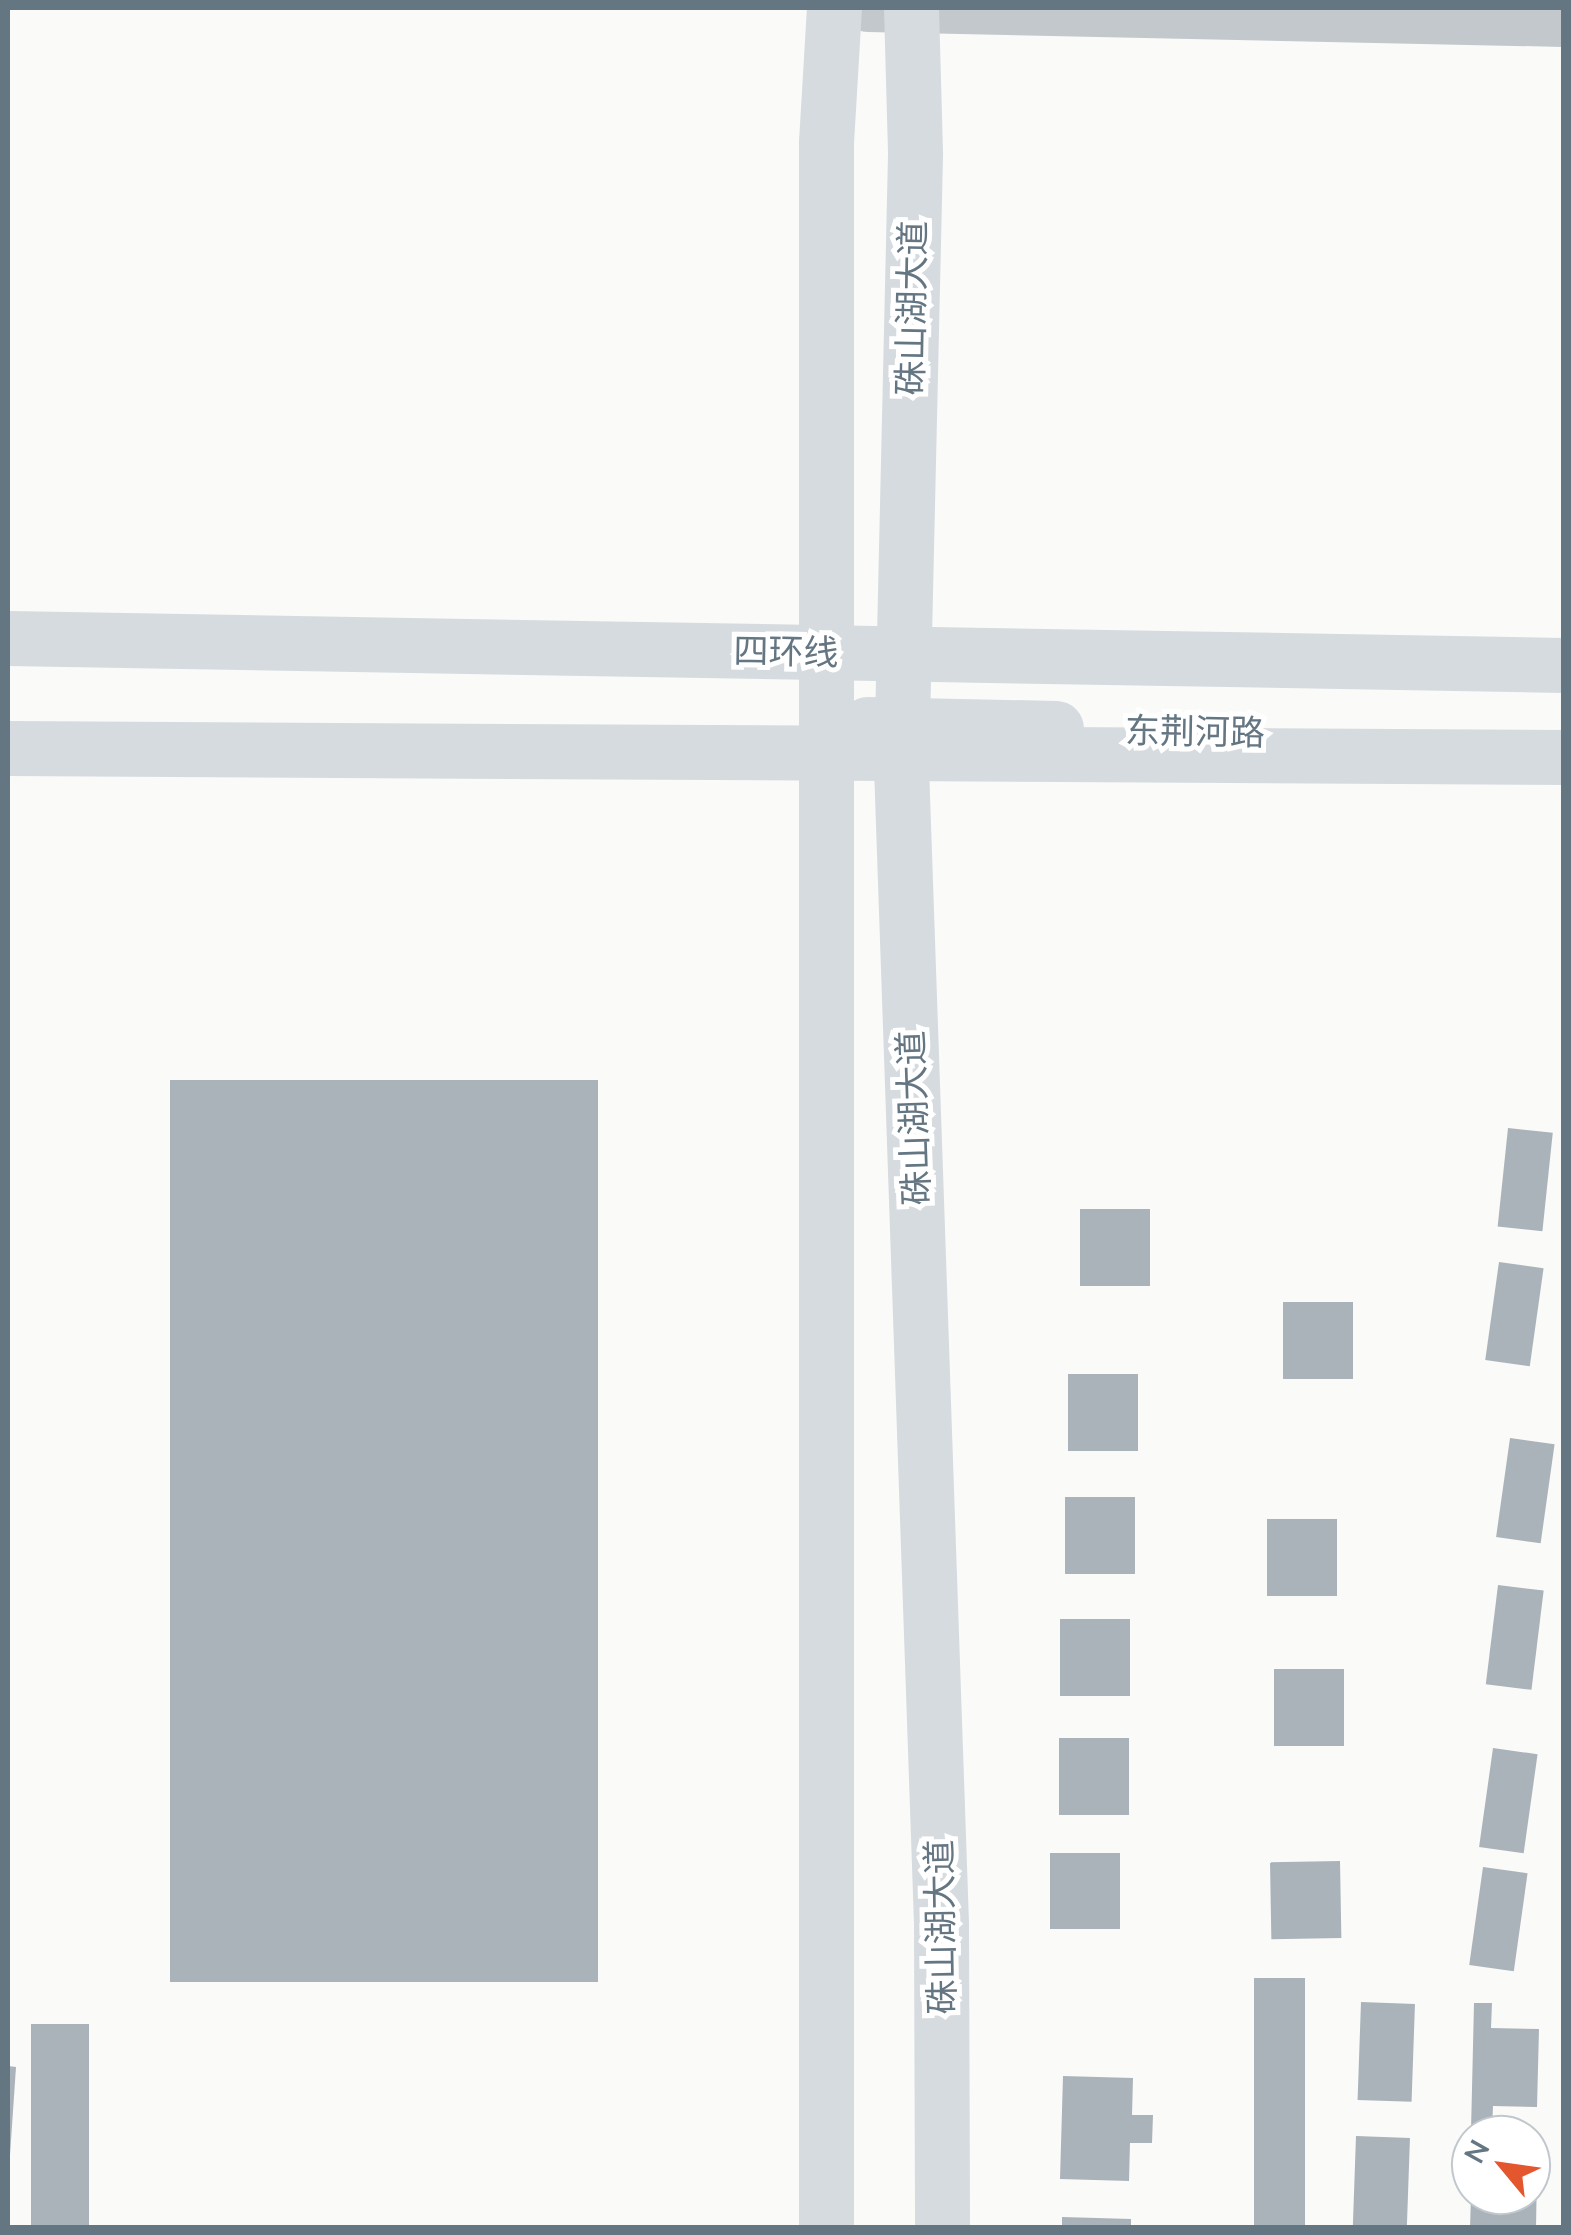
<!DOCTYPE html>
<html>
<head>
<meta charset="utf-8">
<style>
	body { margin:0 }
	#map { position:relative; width:1571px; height:2235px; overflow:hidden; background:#fafaf8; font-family:Mulish,"Noto Sans SC",sans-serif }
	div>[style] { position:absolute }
	.building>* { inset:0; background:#aab3b9; transform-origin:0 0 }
	.minor>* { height:48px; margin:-24px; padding:0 24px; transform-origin:24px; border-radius:24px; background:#c3c8cc }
	.major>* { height:55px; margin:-27.5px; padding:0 27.5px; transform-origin:27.5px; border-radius:27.5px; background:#d6dbdf }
	.highway>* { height:55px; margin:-27.5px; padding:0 27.5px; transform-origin:27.5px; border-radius:27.5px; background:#d6dbdf }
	span { translate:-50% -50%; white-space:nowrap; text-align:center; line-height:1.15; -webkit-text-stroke:10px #fff; paint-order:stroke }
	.street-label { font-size:35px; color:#657683 }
	.frame { position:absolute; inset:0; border:10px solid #657683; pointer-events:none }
	.north { position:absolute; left:1451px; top:2115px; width:100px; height:100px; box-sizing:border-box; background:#fff; border:2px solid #c1c8cd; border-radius:50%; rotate:299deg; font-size:28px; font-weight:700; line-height:40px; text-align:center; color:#657683 }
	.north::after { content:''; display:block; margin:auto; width:35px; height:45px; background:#e4572e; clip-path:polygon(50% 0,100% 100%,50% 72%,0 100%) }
</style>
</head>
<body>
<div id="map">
	<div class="building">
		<i style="left:170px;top:1080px;width:428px;height:902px"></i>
		<i style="left:1508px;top:1128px;width:45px;height:99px;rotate:6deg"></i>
		<i style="left:1080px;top:1209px;width:70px;height:77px"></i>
		<i style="left:1499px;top:1262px;width:45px;height:99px;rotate:8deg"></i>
		<i style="left:1283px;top:1302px;width:70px;height:77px"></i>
		<i style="left:1068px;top:1374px;width:70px;height:77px"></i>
		<i style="left:1510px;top:1438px;width:45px;height:100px;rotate:8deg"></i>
		<i style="left:1135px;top:1497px;width:77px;height:70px;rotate:90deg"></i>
		<i style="left:1337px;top:1519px;width:77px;height:70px;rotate:90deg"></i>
		<i style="left:1498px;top:1585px;width:46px;height:100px;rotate:7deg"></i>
		<i style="left:1130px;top:1619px;width:77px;height:70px;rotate:90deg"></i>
		<i style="left:1344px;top:1669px;width:77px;height:70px;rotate:90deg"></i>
		<i style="left:1129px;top:1738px;width:77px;height:70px;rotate:90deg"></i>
		<i style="left:1493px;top:1748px;width:45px;height:100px;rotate:8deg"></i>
		<i style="left:1050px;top:1853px;width:70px;height:76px"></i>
		<i style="left:1340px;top:1861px;width:77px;height:70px;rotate:89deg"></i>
		<i style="left:1483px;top:1867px;width:45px;height:99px;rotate:8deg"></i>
		<i style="left:1254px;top:1978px;width:51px;height:250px"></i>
		<i style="left:1361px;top:2002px;width:54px;height:98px;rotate:2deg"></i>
		<i style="clip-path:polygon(1474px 2003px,1492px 2003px,1491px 2028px,1539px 2029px,1537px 2107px,1493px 2106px,1492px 2132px,1471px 2131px)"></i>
		<i style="left:31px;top:2024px;width:58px;height:204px"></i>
		<i style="clip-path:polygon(8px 2066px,16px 2067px,10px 2155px,8px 2155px)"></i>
		<i style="clip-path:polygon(1063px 2076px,1133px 2078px,1132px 2115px,1153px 2115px,1152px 2143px,1130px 2143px,1129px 2181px,1060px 2179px)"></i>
		<i style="left:1356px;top:2136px;width:54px;height:92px;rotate:2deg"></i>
		<i style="clip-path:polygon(1531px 2169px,1537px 2169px,1536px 2228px,1470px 2228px,1471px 2195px,1531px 2195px)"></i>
		<i style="clip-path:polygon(1062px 2217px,1131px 2219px,1131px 2228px,1062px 2228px)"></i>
	</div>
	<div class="minor">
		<i style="left:868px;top:8px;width:696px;rotate:1.23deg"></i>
	</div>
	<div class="major">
		<i style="left:911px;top:8px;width:147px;rotate:88.4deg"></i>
		<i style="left:915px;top:155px;width:611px;rotate:91.31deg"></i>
		<i style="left:901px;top:766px;width:1160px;rotate:88.02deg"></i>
		<i style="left:941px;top:1925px;width:303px;rotate:89.8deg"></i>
		<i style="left:867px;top:724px;width:189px;rotate:1.2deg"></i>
		<i style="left:826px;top:2228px;width:2086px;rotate:-90deg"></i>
		<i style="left:826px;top:142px;width:134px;rotate:-86.6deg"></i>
	</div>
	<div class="highway">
		<i style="left:8px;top:638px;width:1556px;rotate:0.99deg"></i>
		<i style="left:8px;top:748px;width:1556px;rotate:0.33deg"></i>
	</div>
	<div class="street-label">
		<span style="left:911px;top:308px;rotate:-89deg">硃山湖大道</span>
		<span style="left:786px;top:651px;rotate:1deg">四环线</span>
		<span style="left:1195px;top:731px;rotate:1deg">东荆河路</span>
		<span style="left:913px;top:1118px;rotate:-92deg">硃山湖大道</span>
		<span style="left:940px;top:1927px;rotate:-91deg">硃山湖大道</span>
	</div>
	<div class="frame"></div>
	<div class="north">N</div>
</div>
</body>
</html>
